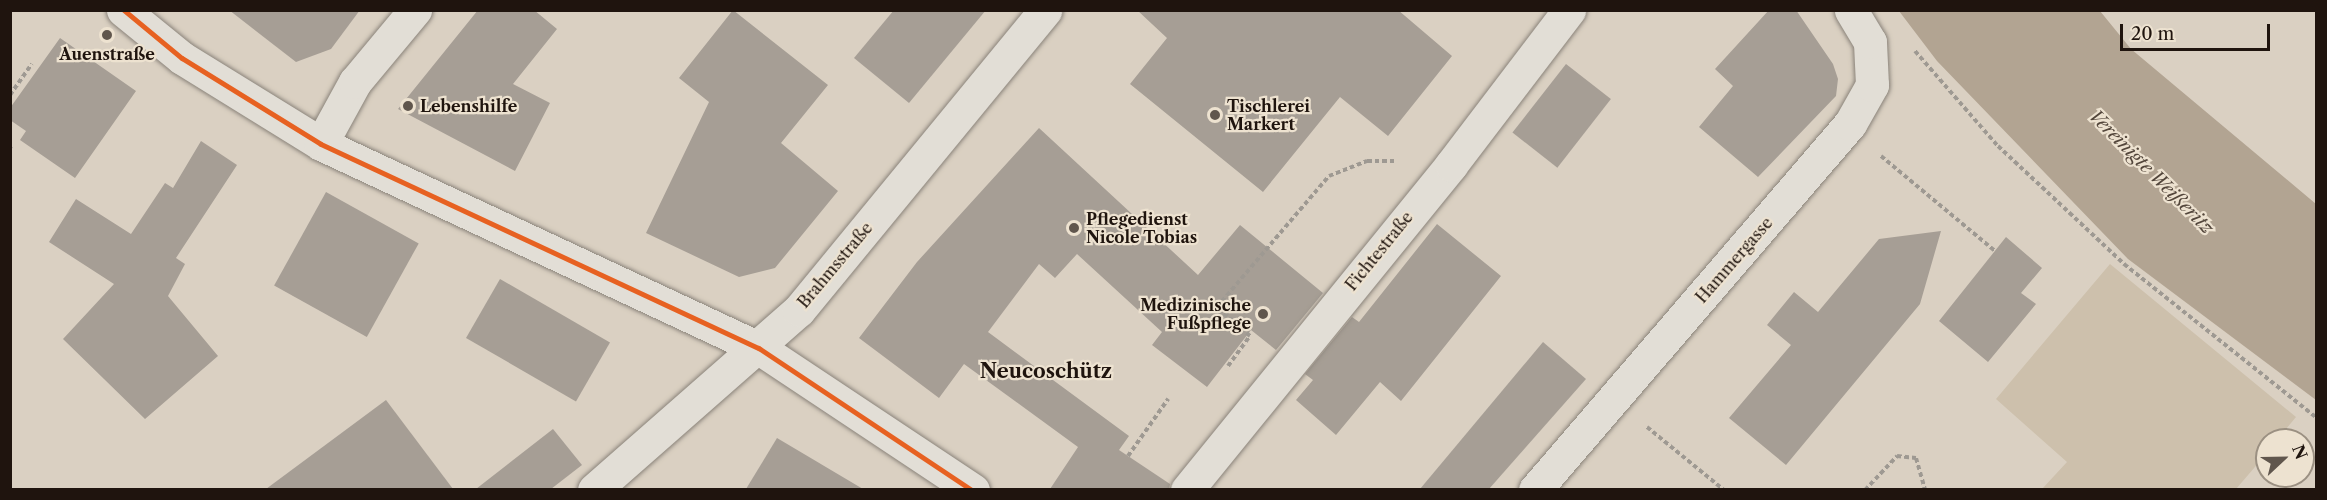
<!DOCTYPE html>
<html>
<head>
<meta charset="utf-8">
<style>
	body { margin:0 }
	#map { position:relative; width:2327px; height:500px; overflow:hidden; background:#dad0c2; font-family:"Libre Caslon Text",serif }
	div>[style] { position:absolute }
	.green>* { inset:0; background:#cdc0ac }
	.water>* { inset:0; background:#b2a492 }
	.building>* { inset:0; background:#a69e95; transform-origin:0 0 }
	.path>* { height:4px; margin-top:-2px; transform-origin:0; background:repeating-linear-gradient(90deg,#9e9992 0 4.5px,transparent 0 7.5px) }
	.roads { filter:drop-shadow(0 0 2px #8a837a) drop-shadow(0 0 2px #8a837a) }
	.minor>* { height:33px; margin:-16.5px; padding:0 16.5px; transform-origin:16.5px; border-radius:16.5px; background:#e2ded6 }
	.bus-1>* { height:4.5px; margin:-2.25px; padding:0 2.25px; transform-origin:2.25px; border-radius:2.25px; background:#e76121 }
	.dots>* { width:16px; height:16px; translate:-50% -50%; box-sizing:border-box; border:3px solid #ede2d0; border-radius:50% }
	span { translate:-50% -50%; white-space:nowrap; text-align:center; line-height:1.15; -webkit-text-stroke:4.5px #ede2d0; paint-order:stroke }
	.poi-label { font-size:16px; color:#1f140e; font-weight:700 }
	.left { translate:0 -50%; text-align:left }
	.right { translate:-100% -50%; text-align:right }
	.street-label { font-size:16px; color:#1f140e }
	.water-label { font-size:18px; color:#53463b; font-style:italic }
	.quarter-label { font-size:20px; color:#1f140e; font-weight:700 }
	.frame { position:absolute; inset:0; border:12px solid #1f140e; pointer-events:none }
	.north { position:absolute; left:2255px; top:428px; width:60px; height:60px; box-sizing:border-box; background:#ede2d0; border:2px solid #9b9082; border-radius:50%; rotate:68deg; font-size:16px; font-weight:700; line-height:24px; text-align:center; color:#1f140e }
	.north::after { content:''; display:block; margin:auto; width:21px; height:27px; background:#60564d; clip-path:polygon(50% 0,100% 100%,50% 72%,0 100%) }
	.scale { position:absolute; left:2120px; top:24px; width:150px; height:27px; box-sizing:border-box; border:3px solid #1f140e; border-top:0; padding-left:8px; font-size:18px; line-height:21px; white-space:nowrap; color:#1f140e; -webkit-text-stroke:4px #ede2d0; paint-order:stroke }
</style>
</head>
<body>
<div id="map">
	<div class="green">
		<i style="clip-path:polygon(2110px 264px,2296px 417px,2277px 440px,2267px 440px,2267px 453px,2236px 489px,2042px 489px,2067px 462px,1996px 399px)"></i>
	</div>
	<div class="water">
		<i style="clip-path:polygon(1899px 11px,2100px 11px,2131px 49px,2316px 204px,2316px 400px,2128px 259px,1937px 61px)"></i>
	</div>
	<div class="building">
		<i style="clip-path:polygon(229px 10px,360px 10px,331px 49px,296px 62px)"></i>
		<i style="clip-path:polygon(478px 10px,534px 10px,557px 29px,513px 84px,550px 103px,515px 171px,398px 109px)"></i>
		<i style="clip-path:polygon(733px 10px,828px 85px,781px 143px,838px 191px,775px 268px,739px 277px,646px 233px,709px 102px,679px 78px)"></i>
		<i style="clip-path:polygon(894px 10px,986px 10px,909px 103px,854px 58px)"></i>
		<i style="clip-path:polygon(1137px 10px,1398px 10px,1452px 56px,1388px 136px,1340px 97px,1263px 192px,1130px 84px,1167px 38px)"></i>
		<i style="clip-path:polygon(1769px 10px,1796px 10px,1833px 64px,1838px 79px,1836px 96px,1758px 177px,1699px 127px,1733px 86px,1715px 69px)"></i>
		<i style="clip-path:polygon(60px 38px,136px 91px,75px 178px,20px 140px,26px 131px,10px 120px,10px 108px)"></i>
		<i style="left:1566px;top:64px;width:57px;height:87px;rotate:38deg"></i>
		<i style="clip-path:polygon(1039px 128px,1198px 275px,1240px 225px,1323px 293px,1276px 350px,1251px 330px,1207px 387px,1152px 345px,1162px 332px,1077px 254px,1055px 278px,1039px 264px,988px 332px,1129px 436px,1119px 450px,1170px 484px,1169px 489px,1050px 489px,1078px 447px,964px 364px,939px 398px,859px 338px,917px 262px)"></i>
		<i style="clip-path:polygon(201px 141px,237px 165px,176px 258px,185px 264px,168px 296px,218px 356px,145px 419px,63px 339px,114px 284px,49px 242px,76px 199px,131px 234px,165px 183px,173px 188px)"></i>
		<i style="left:326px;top:192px;width:106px;height:107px;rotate:29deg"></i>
		<i style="clip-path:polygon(1437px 224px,1501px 276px,1401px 401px,1380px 382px,1336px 435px,1296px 400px,1313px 380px,1305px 374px,1352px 317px,1359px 322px)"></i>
		<i style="clip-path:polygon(1941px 231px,1920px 304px,1786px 465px,1729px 418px,1791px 345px,1767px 325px,1794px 292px,1818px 312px,1879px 239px)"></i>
		<i style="clip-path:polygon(2006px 237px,2042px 268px,2021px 293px,2036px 304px,1988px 362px,1939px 321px)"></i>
		<i style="left:500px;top:279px;width:127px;height:68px;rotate:30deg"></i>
		<i style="clip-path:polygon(1543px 342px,1586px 379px,1489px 489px,1420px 489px)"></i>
		<i style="clip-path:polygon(386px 400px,453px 489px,266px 489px)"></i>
		<i style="clip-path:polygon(553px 429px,582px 465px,551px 489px,476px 489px)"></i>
		<i style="clip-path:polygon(777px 438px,863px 489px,746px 489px)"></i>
	</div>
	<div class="path">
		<i style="left:1915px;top:51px;width:126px;rotate:48.9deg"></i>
		<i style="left:1998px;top:146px;width:173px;rotate:43.1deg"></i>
		<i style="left:2124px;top:264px;width:246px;rotate:38.6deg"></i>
		<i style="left:10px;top:95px;width:38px;rotate:-55deg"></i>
		<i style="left:10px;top:148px;width:2px;rotate:27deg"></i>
		<i style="left:1881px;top:156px;width:148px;rotate:39.8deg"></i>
		<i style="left:1228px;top:366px;width:37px;rotate:-54deg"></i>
		<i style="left:1250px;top:336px;width:44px;rotate:-138.7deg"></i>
		<i style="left:1217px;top:307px;width:172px;rotate:-49.5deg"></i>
		<i style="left:1329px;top:176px;width:41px;rotate:-21.5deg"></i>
		<i style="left:1367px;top:161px;width:30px"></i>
		<i style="left:1647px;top:427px;width:99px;rotate:39.3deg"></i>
		<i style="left:1128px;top:456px;width:70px;rotate:-54.9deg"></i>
		<i style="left:1865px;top:490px;width:47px;rotate:-46.7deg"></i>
		<i style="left:1897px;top:456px;width:19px;rotate:6deg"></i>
		<i style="left:1916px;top:458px;width:33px;rotate:74deg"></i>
	</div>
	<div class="roads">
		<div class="minor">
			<i style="left:123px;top:10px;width:76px;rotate:39.1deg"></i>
			<i style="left:182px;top:58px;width:163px;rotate:31.7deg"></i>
			<i style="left:321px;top:144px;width:483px;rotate:25deg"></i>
			<i style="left:759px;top:348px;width:257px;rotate:33.6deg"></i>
			<i style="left:321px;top:144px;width:71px;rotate:-61.3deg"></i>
			<i style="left:355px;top:82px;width:94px;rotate:-50.2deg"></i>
			<i style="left:594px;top:490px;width:273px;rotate:-41.3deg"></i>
			<i style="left:799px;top:310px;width:388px;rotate:-50.6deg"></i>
			<i style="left:1187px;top:490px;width:419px;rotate:-50.9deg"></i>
			<i style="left:1451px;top:165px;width:195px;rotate:-52.7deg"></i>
			<i style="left:1535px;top:490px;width:483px;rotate:-49.3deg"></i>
			<i style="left:1850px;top:124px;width:45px;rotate:-60.6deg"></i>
			<i style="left:1872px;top:85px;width:43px;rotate:-92.7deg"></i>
			<i style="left:1870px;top:42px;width:37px;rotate:-121deg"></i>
		</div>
	</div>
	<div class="bus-1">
		<i style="left:124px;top:10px;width:75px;rotate:39.6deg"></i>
		<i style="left:182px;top:58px;width:163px;rotate:31.7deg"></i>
		<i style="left:321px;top:144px;width:483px;rotate:25deg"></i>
		<i style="left:759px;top:348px;width:256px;rotate:33.7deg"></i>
	</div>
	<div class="dots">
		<i style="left:107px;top:35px;background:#60564d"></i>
		<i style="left:408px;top:106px;background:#60564d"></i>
		<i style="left:1215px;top:115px;background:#60564d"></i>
		<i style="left:1074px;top:228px;background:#60564d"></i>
		<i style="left:1263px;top:314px;background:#60564d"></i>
	</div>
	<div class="poi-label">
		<span style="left:107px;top:54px">Auenstraße</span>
		<span class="left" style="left:420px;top:106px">Lebenshilfe</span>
		<span class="left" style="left:1227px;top:115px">Tischlerei<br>Markert</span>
		<span class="left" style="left:1086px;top:228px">Pflegedienst<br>Nicole Tobias</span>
		<span class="right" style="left:1251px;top:314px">Medizinische<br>Fußpflege</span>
	</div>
	<div class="street-label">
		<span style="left:1379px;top:251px;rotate:-51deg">Fichtestraße</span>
		<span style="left:1734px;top:260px;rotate:-49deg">Hammergasse</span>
		<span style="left:835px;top:265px;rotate:-50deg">Brahmsstraße</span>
	</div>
	<div class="water-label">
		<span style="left:2151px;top:172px;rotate:45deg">Vereinigte Weißeritz</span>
	</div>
	<div class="quarter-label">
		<span style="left:1046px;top:371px">Neucoschütz</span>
	</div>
	<div class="frame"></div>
	<div class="north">N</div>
	<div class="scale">20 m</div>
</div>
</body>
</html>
